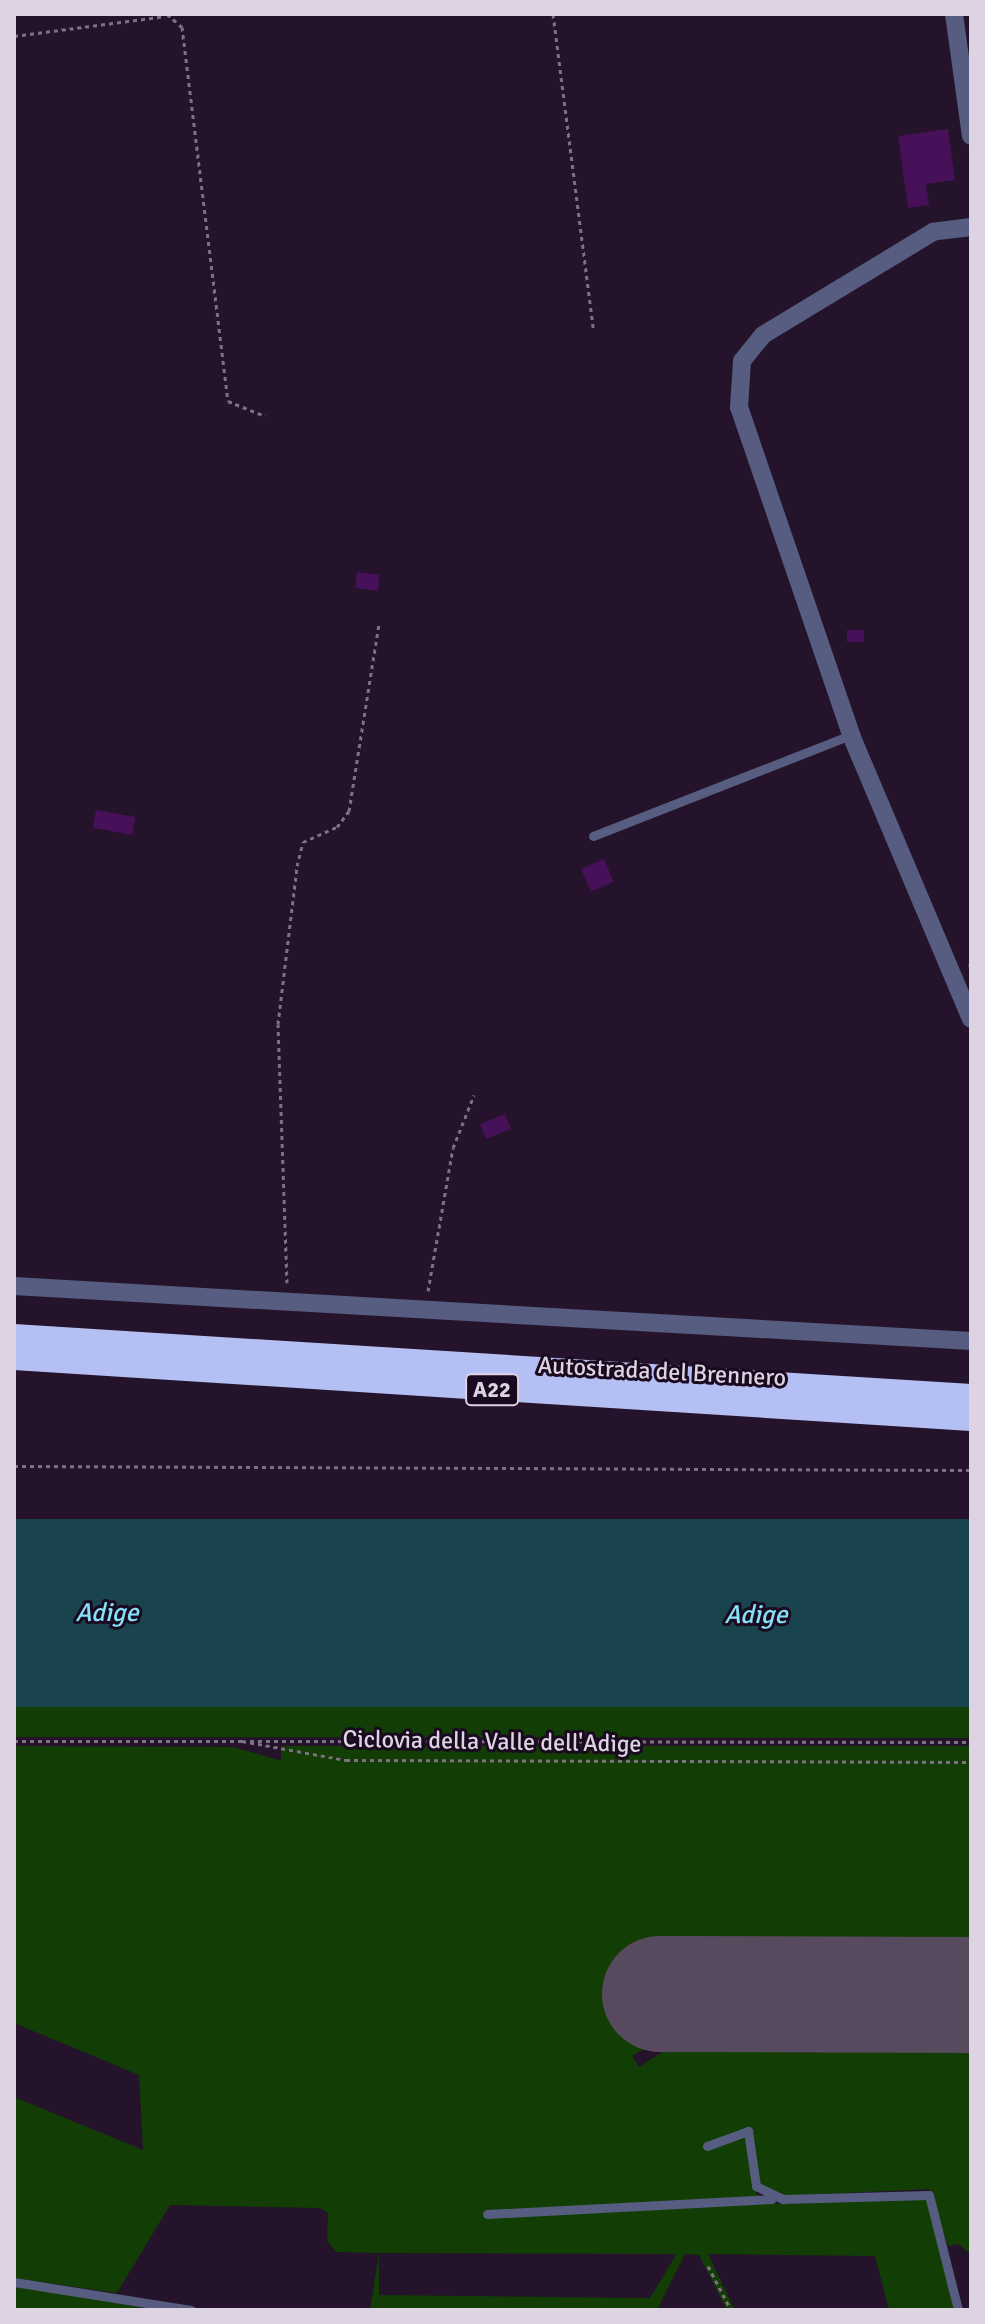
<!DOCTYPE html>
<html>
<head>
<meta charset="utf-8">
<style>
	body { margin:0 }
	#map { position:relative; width:985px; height:2324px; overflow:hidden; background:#24132a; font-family:Signika,sans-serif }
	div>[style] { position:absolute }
	.green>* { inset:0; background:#123d05; transform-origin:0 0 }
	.water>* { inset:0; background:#19444d; transform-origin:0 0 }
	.runway>* { height:116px; margin:-58px; padding:0 58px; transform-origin:58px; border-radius:58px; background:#584a5e }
	.building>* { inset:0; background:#461158; transform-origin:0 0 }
	.path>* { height:3px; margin-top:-1.5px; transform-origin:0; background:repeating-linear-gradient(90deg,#7f7184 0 4px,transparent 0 8px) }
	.service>* { height:9px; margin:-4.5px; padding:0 4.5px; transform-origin:4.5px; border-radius:4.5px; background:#565d80 }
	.minor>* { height:18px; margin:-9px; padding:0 9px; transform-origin:9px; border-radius:9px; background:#565d80 }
	.motorway>* { height:24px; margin:-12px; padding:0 12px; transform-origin:12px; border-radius:12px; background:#b4bff3 }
	span { translate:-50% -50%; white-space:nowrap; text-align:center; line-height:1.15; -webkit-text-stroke:6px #1a0a20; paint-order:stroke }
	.shield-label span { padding:2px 6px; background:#1a0a20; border:2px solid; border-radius:6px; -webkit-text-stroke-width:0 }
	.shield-label { font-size:22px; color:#ded3e3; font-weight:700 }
	.street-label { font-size:24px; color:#ded3e3 }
	.water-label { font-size:26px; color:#85e1f7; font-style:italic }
	.frame { position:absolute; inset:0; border:16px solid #ded3e3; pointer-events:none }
</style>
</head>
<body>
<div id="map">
	<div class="green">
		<i style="clip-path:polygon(971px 1702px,971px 1738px,14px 1737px,14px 1707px)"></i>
		<i style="clip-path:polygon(evenodd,14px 1746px,234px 1747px,299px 1766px,971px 1771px,971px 1954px,660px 1954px,659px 2040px,632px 2056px,639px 2067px,689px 2035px,971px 2036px,971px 2254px,958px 2244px,948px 2246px,929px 2189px,781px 2196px,759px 2184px,752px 2128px,706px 2143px,747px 2136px,752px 2185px,757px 2194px,778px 2204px,927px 2198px,955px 2310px,889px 2310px,875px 2256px,708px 2254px,735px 2310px,727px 2310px,699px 2255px,685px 2254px,657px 2310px,370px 2310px,379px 2253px,336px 2252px,327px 2241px,328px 2213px,320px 2208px,170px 2205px,117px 2293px,14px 2278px,14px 2097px,143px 2150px,139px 2075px,14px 2023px,14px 1746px,379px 2253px,675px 2254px,676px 2255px,650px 2298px,379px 2295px,379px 2253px)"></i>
		<i style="left:281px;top:1746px;width:690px;height:86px"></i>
		<i style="clip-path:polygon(14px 2285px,35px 2289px,156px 2310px,14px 2310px)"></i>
	</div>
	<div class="water">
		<i style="left:14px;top:1519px;width:957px;height:188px"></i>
	</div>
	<div class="runway">
		<i style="left:660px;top:1994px;width:311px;rotate:0.2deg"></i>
	</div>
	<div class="building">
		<i style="clip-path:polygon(948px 129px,955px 180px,926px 184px,929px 205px,908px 208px,898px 136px)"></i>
		<i style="left:357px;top:572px;width:23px;height:16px;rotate:7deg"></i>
		<i style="left:847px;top:630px;width:17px;height:12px"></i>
		<i style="left:96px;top:810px;width:40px;height:18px;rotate:10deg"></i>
		<i style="left:604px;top:859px;width:25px;height:25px;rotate:67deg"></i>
		<i style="left:505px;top:1114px;width:16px;height:27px;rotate:68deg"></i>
	</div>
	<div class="path">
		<i style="left:167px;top:14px;width:20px;rotate:41deg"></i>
		<i style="left:182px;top:27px;width:377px;rotate:83deg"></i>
		<i style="left:228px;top:401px;width:40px;rotate:22deg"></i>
		<i style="left:553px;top:14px;width:316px;rotate:82.7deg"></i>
		<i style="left:14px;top:36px;width:152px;rotate:-7.5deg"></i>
		<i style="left:970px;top:967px;width:11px;rotate:-85deg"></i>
		<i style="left:287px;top:1283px;width:259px;rotate:-92deg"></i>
		<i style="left:278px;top:1024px;width:159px;rotate:-83.1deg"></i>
		<i style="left:297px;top:866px;width:25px;rotate:-76deg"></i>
		<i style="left:303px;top:842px;width:37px;rotate:-24deg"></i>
		<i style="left:337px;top:827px;width:20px;rotate:-53deg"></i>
		<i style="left:349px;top:811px;width:189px;rotate:-80.9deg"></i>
		<i style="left:428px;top:1291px;width:145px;rotate:-80.1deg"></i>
		<i style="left:453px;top:1148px;width:57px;rotate:-68.4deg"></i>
		<i style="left:14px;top:1466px;width:957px;rotate:0.24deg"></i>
		<i style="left:14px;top:1741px;width:228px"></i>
		<i style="left:242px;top:1741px;width:106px;rotate:10.4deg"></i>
		<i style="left:346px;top:1760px;width:625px;rotate:0.18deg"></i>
		<i style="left:250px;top:1741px;width:721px;rotate:0.08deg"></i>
		<i style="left:708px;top:2266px;width:50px;rotate:62.4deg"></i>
	</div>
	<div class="service">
		<i style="left:593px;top:836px;width:277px;rotate:-21.4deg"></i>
		<i style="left:707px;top:2146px;width:44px;rotate:-20.1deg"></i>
		<i style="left:748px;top:2131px;width:56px;rotate:81.7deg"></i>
		<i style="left:756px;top:2186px;width:30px;rotate:26deg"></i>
		<i style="left:783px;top:2199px;width:146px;rotate:-1.6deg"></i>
		<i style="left:929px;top:2195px;width:119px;rotate:75.8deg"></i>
		<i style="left:487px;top:2214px;width:285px;rotate:-3deg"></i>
		<i style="left:14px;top:2282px;width:179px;rotate:9deg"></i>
	</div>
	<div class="minor">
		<i style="left:954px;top:14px;width:123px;rotate:82.1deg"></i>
		<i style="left:971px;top:227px;width:38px;rotate:173deg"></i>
		<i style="left:933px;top:232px;width:199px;rotate:148.8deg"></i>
		<i style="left:763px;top:335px;width:33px;rotate:129deg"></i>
		<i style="left:742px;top:361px;width:46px;rotate:93.7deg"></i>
		<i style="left:739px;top:407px;width:347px;rotate:71.1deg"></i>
		<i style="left:851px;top:735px;width:308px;rotate:67.1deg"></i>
		<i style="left:14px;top:1286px;width:959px;rotate:3.29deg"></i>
	</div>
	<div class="motorway">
		<i style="left:14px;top:1336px;width:959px;rotate:3.59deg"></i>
		<i style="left:14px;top:1358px;width:959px;rotate:3.65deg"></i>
	</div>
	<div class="shield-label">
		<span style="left:492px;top:1390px">A22</span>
	</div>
	<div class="street-label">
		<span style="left:662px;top:1372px;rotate:3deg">Autostrada del Brennero</span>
		<span style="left:492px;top:1742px;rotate:1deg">Ciclovia della Valle dell'Adige</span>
	</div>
	<div class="water-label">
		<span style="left:107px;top:1614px">Adige</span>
		<span style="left:756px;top:1616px">Adige</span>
	</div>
	<div class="frame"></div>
</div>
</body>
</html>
